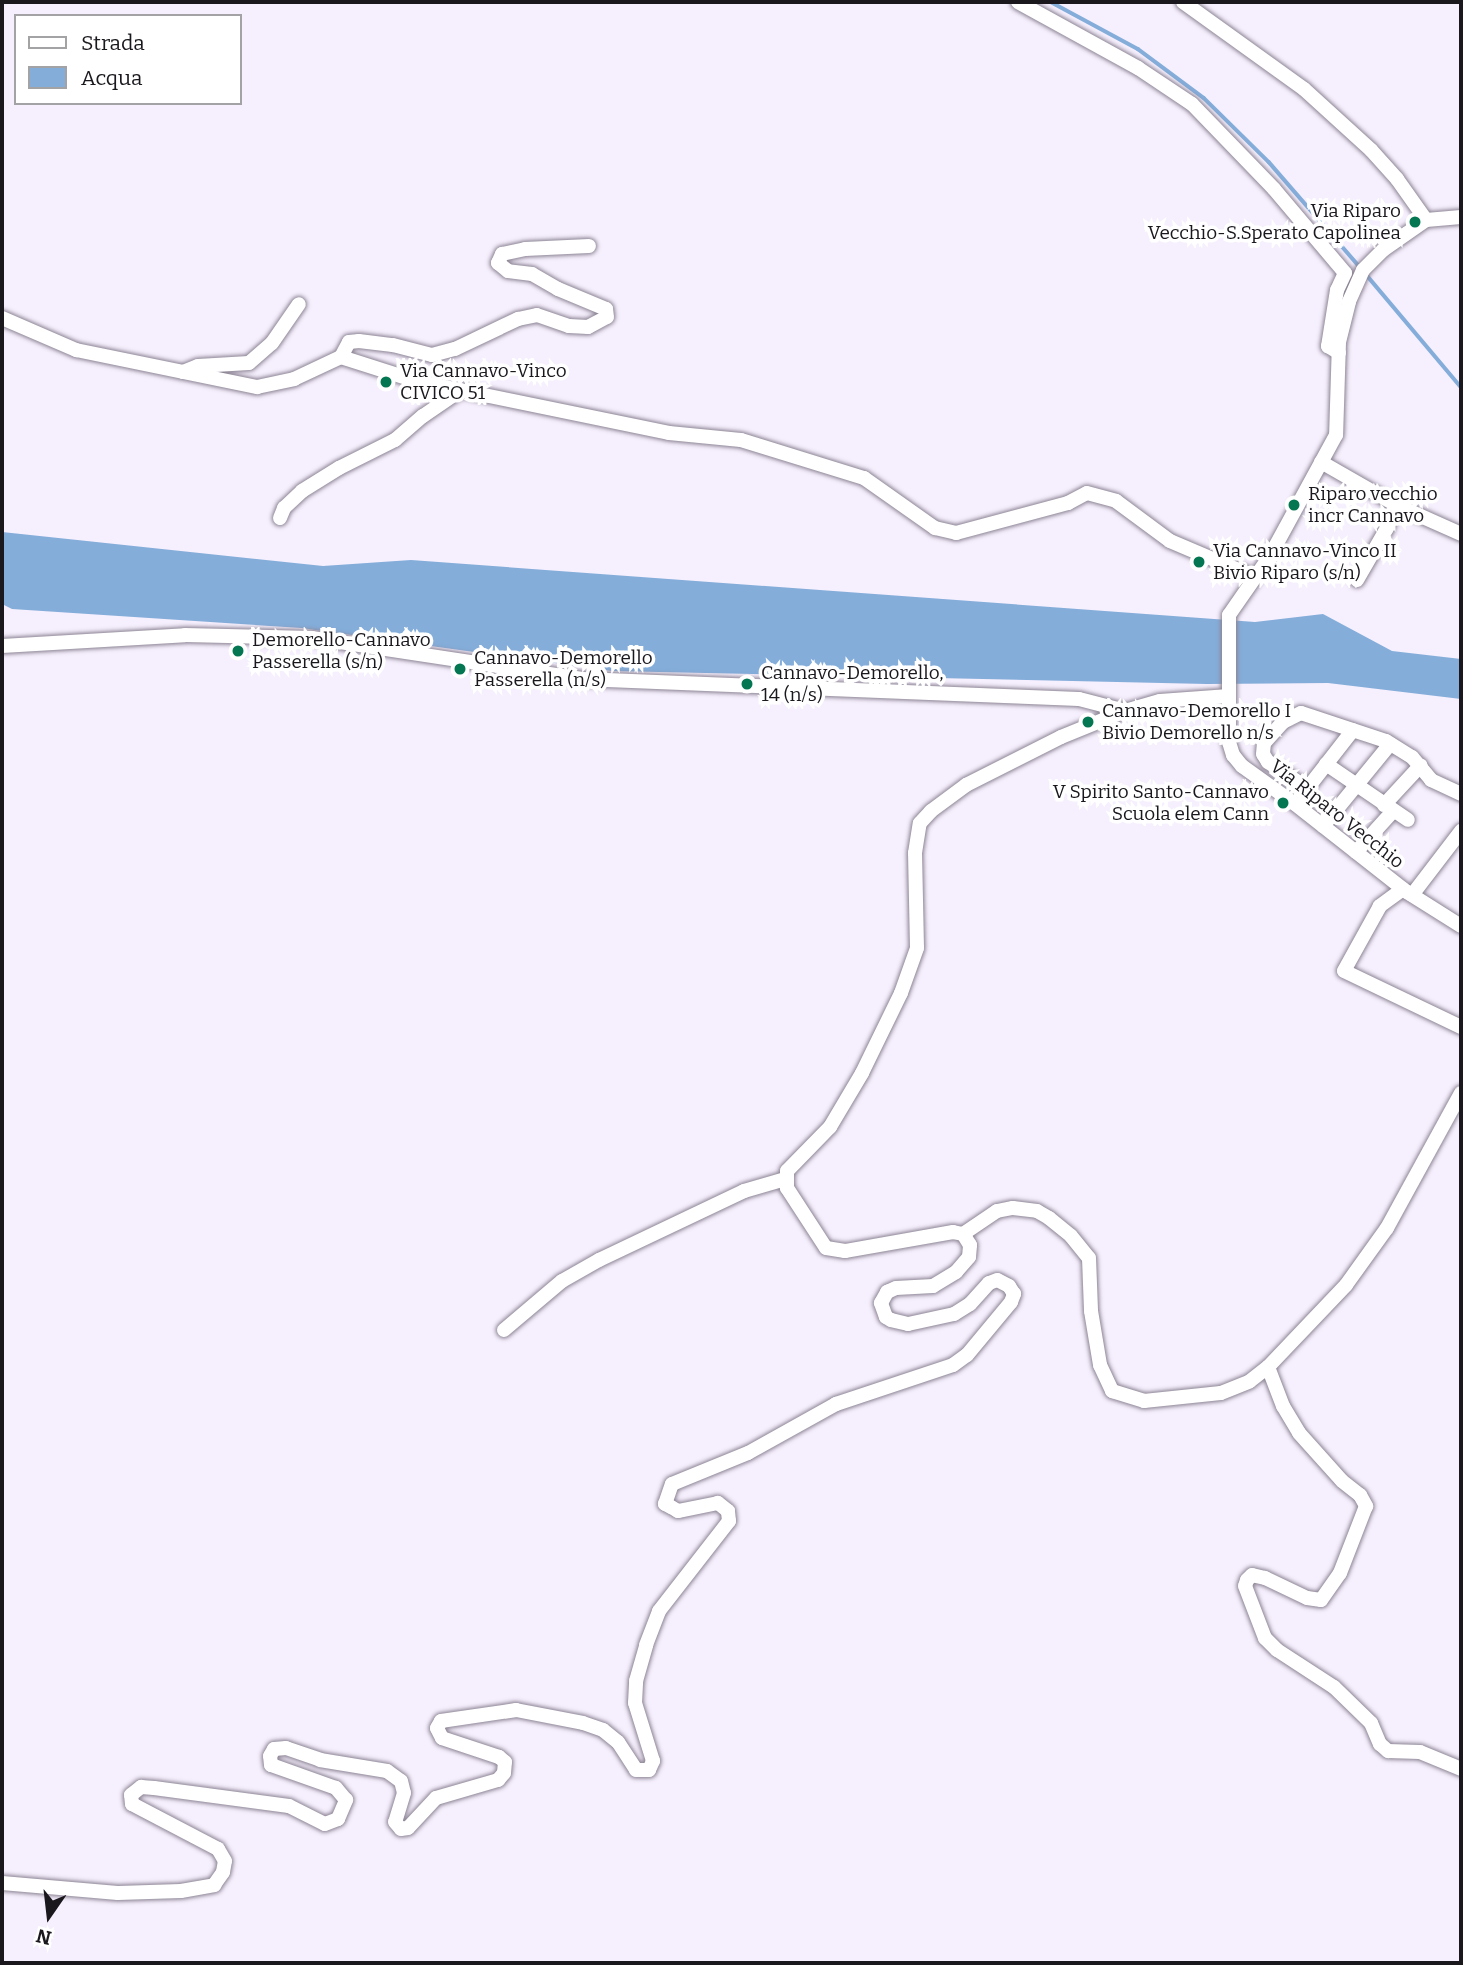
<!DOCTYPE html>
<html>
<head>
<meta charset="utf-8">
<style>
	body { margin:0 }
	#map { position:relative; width:1463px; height:1965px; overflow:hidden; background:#f6effd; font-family:Bitter,serif }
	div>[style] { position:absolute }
	.water>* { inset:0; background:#84adda }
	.stream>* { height:3.5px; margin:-1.75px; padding:0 1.75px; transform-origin:1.75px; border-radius:1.75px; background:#84adda }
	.roads { filter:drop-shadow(0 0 2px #8c8494) drop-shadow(0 0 2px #8c8494) }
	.minor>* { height:14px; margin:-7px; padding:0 7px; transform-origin:7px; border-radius:7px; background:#fff }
	.dots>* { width:19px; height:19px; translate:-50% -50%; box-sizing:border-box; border:4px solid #fff; border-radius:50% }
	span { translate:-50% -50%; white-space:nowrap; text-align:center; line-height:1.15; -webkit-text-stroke:7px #fff; paint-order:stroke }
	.poi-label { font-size:19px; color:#1a171d }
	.right { translate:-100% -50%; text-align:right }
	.left { translate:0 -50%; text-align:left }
	.street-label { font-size:19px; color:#1a171d }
	.frame { position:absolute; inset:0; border:4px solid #1a171d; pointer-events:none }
	.legend { position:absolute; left:14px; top:14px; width:228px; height:91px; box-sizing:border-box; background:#fff; border:2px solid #a3a2a5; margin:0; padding:9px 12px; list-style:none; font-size:21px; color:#1a171d }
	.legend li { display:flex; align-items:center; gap:14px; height:35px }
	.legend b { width:35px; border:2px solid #a3a2a5 }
	.north { position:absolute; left:14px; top:1881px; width:70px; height:70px; -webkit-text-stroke:5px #fff; paint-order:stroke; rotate:194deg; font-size:19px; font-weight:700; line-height:28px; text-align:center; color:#1a171d }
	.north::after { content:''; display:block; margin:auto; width:24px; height:32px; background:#1a171d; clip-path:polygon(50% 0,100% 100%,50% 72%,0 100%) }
</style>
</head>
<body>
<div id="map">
	<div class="water">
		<i style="clip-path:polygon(2px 532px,323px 566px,411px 560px,1255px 622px,1323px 614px,1392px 651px,1461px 659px,1461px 699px,1328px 683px,1207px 684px,612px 671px,301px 628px,12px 609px,2px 604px)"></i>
	</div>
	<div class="stream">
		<i style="left:1051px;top:2px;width:99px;rotate:28.4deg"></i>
		<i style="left:1138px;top:49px;width:82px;rotate:36.6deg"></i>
		<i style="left:1204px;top:98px;width:91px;rotate:44.6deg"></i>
		<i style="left:1269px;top:162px;width:139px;rotate:49.1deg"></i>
		<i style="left:1365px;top:273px;width:149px;rotate:49.9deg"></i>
	</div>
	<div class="roads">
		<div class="minor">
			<i style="left:1018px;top:2px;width:137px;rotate:28.8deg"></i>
			<i style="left:1138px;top:68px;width:65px;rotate:33.7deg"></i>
			<i style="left:1192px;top:104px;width:118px;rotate:46deg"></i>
			<i style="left:1274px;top:189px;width:110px;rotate:49.8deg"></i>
			<i style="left:1345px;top:273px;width:19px;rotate:115deg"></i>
			<i style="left:1337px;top:290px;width:57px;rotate:99.1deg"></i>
			<i style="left:1328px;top:346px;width:13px;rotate:32deg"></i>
			<i style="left:1183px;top:2px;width:149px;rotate:35.7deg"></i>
			<i style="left:1304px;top:89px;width:91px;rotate:42.3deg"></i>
			<i style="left:1371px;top:150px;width:39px;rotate:48deg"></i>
			<i style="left:1397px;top:179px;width:50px;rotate:54.7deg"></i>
			<i style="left:1461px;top:217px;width:35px;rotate:175deg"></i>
			<i style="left:1426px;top:220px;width:52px;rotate:145.1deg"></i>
			<i style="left:1383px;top:250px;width:28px;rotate:135deg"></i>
			<i style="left:1363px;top:270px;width:35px;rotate:114deg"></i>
			<i style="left:1349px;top:302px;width:41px;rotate:104deg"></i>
			<i style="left:1339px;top:342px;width:93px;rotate:91.8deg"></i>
			<i style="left:1336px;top:435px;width:138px;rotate:118.6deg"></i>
			<i style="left:1270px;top:556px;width:72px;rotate:124.8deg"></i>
			<i style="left:1229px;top:615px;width:127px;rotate:90deg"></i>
			<i style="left:1229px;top:742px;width:14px;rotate:73deg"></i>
			<i style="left:1233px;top:755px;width:14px;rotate:51deg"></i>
			<i style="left:1242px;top:766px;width:65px;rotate:35.6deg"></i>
			<i style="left:1295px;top:804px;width:142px;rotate:38.2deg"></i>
			<i style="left:1407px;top:892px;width:64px;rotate:32.2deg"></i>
			<i style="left:2px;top:318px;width:81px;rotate:23.4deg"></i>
			<i style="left:76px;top:350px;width:185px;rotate:11.6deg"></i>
			<i style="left:257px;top:387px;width:38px;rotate:-12deg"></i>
			<i style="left:294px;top:379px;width:52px;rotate:-25.1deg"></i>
			<i style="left:341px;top:357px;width:79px;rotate:17.7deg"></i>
			<i style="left:416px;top:381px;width:258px;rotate:11.6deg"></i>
			<i style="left:669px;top:433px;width:72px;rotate:5.6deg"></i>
			<i style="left:741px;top:440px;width:129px;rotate:17.2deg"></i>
			<i style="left:864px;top:478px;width:87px;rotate:35.2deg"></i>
			<i style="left:935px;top:528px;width:22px;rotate:13deg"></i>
			<i style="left:956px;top:533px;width:116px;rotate:-15deg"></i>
			<i style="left:1068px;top:503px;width:21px;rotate:-28deg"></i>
			<i style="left:1087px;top:493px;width:30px;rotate:15deg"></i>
			<i style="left:1116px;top:501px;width:67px;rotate:36.5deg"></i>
			<i style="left:1170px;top:541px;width:92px;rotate:23deg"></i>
			<i style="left:341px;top:357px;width:17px;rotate:-62deg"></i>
			<i style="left:349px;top:342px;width:10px;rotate:-6deg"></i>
			<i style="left:359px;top:341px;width:34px;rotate:7deg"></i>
			<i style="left:393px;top:345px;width:40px;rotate:14.4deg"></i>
			<i style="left:432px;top:355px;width:24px;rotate:-15deg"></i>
			<i style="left:455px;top:349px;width:70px;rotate:-25.5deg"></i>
			<i style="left:518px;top:319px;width:19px;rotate:-12deg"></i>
			<i style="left:537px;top:315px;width:34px;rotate:19deg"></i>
			<i style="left:569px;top:326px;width:19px;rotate:3deg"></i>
			<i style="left:588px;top:327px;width:21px;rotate:-28deg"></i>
			<i style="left:607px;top:317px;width:8px;rotate:-97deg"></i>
			<i style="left:606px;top:309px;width:52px;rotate:-157.4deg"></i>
			<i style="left:558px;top:289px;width:30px;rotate:-150deg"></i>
			<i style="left:532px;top:274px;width:24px;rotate:-173deg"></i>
			<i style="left:508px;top:271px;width:13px;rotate:-141deg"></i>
			<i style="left:498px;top:263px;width:10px;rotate:-66deg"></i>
			<i style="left:502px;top:254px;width:24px;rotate:-12deg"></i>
			<i style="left:525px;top:249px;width:64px;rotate:-2.7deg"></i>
			<i style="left:183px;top:372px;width:16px;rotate:-22deg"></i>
			<i style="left:198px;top:366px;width:51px;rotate:-3.4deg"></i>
			<i style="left:249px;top:363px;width:30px;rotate:-41deg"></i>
			<i style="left:272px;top:343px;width:47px;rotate:-55.3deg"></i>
			<i style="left:1321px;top:462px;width:86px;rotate:29.8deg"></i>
			<i style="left:1396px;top:505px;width:71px;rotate:24deg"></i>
			<i style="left:280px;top:518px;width:11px;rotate:-68deg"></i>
			<i style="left:284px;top:508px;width:25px;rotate:-43deg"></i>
			<i style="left:302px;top:491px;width:44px;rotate:-31.9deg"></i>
			<i style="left:339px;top:468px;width:63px;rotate:-26.6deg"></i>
			<i style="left:395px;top:440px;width:37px;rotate:-41deg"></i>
			<i style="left:423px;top:416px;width:46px;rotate:-34.4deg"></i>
			<i style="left:1357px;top:580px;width:60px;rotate:-60deg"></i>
			<i style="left:1387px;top:528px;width:25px;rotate:-69deg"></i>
			<i style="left:2px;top:646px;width:183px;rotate:-3.4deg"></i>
			<i style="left:185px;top:635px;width:127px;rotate:1.4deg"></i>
			<i style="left:312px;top:638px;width:273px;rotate:8.6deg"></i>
			<i style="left:582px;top:679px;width:497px;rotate:2.3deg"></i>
			<i style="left:1079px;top:699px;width:48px;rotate:14.6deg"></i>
			<i style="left:1326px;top:764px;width:99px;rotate:34.3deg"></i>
			<i style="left:1307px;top:788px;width:47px;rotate:-146.3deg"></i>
			<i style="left:1268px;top:762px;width:9px;rotate:-122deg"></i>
			<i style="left:1263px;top:754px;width:11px;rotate:-85deg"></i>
			<i style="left:1264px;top:743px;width:28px;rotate:-48deg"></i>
			<i style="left:1283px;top:722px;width:20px;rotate:-27deg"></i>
			<i style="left:1301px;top:713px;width:89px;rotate:18.2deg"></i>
			<i style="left:1386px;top:741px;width:31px;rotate:32deg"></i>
			<i style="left:1412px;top:757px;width:30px;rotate:50deg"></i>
			<i style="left:1431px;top:780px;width:33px;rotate:25deg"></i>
			<i style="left:1303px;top:794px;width:81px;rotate:-52deg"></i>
			<i style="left:1384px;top:805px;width:54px;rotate:-47.2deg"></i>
			<i style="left:1323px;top:826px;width:106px;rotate:-50.7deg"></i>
			<i style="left:1356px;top:852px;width:55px;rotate:-47.9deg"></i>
			<i style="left:1403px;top:889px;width:29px;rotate:144deg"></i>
			<i style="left:1380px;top:906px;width:74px;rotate:119deg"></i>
			<i style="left:1344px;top:971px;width:130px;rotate:25.6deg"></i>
			<i style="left:1412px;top:895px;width:81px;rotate:-52.6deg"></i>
			<i style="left:963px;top:1234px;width:41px;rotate:-34.1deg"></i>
			<i style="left:997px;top:1211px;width:16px;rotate:-11deg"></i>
			<i style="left:1013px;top:1208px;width:24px;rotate:7deg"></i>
			<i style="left:1037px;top:1211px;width:14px;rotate:30deg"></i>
			<i style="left:1049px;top:1218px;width:28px;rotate:39deg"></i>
			<i style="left:1071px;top:1236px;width:28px;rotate:51deg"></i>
			<i style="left:1089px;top:1258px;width:53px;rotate:87.8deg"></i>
			<i style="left:1091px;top:1311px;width:55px;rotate:80.5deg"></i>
			<i style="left:1100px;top:1365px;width:29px;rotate:65deg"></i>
			<i style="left:1112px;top:1391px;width:34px;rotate:17deg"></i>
			<i style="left:1144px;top:1401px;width:77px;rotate:-5.9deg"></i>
			<i style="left:1221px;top:1393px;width:31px;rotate:-22deg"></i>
			<i style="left:1250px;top:1381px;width:23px;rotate:-38deg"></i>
			<i style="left:1268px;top:1367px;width:113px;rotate:-46.4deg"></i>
			<i style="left:1346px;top:1285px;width:70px;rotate:-54.3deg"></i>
			<i style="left:1387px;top:1228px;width:154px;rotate:-61.3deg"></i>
			<i style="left:504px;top:1330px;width:76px;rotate:-40.2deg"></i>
			<i style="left:562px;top:1281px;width:43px;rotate:-29.6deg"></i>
			<i style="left:599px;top:1260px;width:161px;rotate:-25.4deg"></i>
			<i style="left:744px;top:1191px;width:43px;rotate:-16.3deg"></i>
			<i style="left:1268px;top:1367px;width:42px;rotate:69deg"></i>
			<i style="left:1283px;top:1406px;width:31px;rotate:59deg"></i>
			<i style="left:1299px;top:1433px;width:64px;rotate:48.1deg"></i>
			<i style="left:1342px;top:1481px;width:23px;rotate:38deg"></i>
			<i style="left:1360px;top:1495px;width:13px;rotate:61deg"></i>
			<i style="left:1366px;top:1506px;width:72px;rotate:111.2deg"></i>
			<i style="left:1340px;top:1573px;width:33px;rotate:125deg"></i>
			<i style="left:1321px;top:1600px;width:14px;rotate:-172deg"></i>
			<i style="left:1307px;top:1598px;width:47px;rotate:-154.5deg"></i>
			<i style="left:1265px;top:1578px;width:13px;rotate:-167deg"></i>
			<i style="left:1252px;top:1575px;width:7px;rotate:135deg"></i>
			<i style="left:1247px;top:1580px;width:6px;rotate:108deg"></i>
			<i style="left:1245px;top:1586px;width:56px;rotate:69deg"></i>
			<i style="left:1265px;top:1638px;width:17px;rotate:45deg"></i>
			<i style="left:1277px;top:1650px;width:68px;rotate:33deg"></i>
			<i style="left:1334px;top:1687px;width:52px;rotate:44.2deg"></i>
			<i style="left:1371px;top:1723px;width:23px;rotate:67deg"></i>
			<i style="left:1380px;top:1744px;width:11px;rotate:41deg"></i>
			<i style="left:1388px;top:1751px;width:32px;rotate:2deg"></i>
			<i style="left:1420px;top:1752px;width:44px;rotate:22.5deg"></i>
			<i style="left:2px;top:1883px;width:116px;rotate:4.9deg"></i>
			<i style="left:118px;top:1893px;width:63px;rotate:-1.8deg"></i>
			<i style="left:181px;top:1891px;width:34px;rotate:-10deg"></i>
			<i style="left:214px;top:1885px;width:16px;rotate:-55deg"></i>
			<i style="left:223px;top:1872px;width:11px;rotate:-80deg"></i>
			<i style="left:225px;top:1861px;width:14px;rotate:-120deg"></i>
			<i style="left:218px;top:1849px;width:97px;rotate:-152.4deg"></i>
			<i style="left:132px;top:1804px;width:9px;rotate:-96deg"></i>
			<i style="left:131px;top:1795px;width:13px;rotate:-39deg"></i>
			<i style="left:141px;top:1787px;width:13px;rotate:4deg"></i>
			<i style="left:154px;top:1788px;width:136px;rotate:7.6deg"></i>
			<i style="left:289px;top:1806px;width:40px;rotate:26.6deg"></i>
			<i style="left:325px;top:1824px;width:14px;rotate:-21deg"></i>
			<i style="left:338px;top:1819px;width:21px;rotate:-67deg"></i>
			<i style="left:346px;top:1800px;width:16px;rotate:-130deg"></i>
			<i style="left:336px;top:1788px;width:69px;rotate:-160.5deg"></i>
			<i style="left:271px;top:1765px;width:9px;rotate:-96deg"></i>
			<i style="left:270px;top:1756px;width:8px;rotate:-60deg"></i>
			<i style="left:274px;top:1749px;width:12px;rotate:-5deg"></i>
			<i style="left:286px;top:1748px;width:36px;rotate:19deg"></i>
			<i style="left:320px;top:1760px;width:68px;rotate:9.3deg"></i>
			<i style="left:387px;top:1771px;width:17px;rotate:36deg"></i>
			<i style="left:401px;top:1781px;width:12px;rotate:76deg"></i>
			<i style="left:404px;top:1793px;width:30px;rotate:107deg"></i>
			<i style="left:395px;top:1822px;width:9px;rotate:49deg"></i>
			<i style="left:401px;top:1829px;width:7px;rotate:-8deg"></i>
			<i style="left:408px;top:1828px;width:41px;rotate:-47deg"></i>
			<i style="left:436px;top:1798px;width:65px;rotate:-16.2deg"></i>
			<i style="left:498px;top:1780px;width:9px;rotate:-49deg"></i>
			<i style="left:504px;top:1773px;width:11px;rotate:-85deg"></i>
			<i style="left:505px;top:1762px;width:8px;rotate:-140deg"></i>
			<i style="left:499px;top:1757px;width:60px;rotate:-161.6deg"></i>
			<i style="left:442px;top:1738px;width:11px;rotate:-117deg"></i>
			<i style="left:437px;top:1728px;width:8px;rotate:-60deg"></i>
			<i style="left:441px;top:1721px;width:76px;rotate:-8.3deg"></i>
			<i style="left:516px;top:1710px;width:68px;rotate:11deg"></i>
			<i style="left:583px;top:1723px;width:21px;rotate:19deg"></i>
			<i style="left:603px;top:1730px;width:19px;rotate:39deg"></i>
			<i style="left:618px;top:1742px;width:33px;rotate:57deg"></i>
			<i style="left:636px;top:1770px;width:13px"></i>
			<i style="left:649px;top:1770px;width:10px;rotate:-66deg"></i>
			<i style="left:653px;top:1761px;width:61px;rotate:-107.2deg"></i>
			<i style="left:635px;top:1703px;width:22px;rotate:-87deg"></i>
			<i style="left:636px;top:1681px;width:37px;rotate:-74deg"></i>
			<i style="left:646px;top:1645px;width:36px;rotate:-69deg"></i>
			<i style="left:659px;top:1611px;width:114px;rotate:-52.1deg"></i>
			<i style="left:729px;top:1521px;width:10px;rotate:-96deg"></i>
			<i style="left:728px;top:1511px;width:13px;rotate:-141deg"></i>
			<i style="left:718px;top:1503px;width:41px;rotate:168.7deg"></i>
			<i style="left:678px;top:1511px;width:8px;rotate:-150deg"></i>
			<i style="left:671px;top:1507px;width:7px;rotate:-153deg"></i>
			<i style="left:665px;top:1504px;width:21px;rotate:-71deg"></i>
			<i style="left:672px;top:1484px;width:82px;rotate:-22.2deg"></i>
			<i style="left:748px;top:1453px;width:101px;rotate:-29.1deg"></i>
			<i style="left:836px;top:1404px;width:123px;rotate:-18.4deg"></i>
			<i style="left:953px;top:1365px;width:17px;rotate:-36deg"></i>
			<i style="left:967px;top:1355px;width:69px;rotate:-50.3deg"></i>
			<i style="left:1011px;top:1302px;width:9px;rotate:-69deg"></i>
			<i style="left:1014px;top:1294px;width:9px;rotate:-122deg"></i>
			<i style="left:1009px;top:1286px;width:13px;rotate:-153deg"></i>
			<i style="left:997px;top:1280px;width:9px;rotate:159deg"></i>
			<i style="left:989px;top:1283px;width:28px;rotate:132deg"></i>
			<i style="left:970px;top:1304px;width:19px;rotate:148deg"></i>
			<i style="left:954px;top:1314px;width:47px;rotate:167.7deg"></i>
			<i style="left:908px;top:1324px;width:17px;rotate:-167deg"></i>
			<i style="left:891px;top:1320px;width:6px;rotate:-149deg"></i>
			<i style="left:886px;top:1317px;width:15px;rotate:-110deg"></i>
			<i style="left:881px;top:1303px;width:13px;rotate:-61deg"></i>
			<i style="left:887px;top:1292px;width:10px;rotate:-24deg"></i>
			<i style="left:896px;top:1288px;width:37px;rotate:-3deg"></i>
			<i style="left:933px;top:1286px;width:27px;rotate:-31deg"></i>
			<i style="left:956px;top:1272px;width:20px;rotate:-49deg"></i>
			<i style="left:969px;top:1257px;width:12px;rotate:-85deg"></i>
			<i style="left:970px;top:1245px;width:13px;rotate:-122deg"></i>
			<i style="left:963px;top:1234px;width:10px;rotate:-169deg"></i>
			<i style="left:953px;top:1232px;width:110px;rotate:170deg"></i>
			<i style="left:845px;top:1251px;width:19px;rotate:-171deg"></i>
			<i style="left:826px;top:1248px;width:72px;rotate:-123deg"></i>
			<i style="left:787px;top:1188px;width:17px;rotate:-90deg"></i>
			<i style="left:787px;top:1171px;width:62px;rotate:-45.7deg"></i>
			<i style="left:830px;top:1127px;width:63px;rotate:-59.3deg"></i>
			<i style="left:862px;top:1073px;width:89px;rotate:-64deg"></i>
			<i style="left:901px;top:993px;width:48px;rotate:-70.4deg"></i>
			<i style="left:917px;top:948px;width:95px;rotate:-91.2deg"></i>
			<i style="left:915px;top:853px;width:30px;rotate:-81deg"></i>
			<i style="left:920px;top:823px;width:16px;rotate:-47deg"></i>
			<i style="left:931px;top:811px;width:44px;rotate:-36.6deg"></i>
			<i style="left:966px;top:785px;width:106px;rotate:-26.8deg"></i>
			<i style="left:1061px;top:737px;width:69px;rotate:-22.1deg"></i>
			<i style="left:1125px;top:711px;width:36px;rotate:-16deg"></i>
			<i style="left:1160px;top:701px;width:69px;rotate:-4.1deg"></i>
		</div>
	</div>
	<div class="dots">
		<i style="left:1415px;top:222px;background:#047651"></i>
		<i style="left:386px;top:382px;background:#047651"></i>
		<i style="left:1294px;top:505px;background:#047651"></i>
		<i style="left:1199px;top:562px;background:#047651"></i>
		<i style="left:238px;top:651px;background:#047651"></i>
		<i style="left:460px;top:669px;background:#047651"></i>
		<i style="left:747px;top:684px;background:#047651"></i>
		<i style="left:1088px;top:722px;background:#047651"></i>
		<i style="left:1283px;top:803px;background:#047651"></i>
	</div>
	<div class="poi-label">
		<span class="right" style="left:1401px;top:222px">Via Riparo<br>Vecchio-S.Sperato Capolinea</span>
		<span class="left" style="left:400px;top:382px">Via Cannavo-Vinco<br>CIVICO 51</span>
		<span class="left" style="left:1308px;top:505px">Riparo vecchio<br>incr Cannavo</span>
		<span class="left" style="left:1213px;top:562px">Via Cannavo-Vinco II<br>Bivio Riparo (s/n)</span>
		<span class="left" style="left:252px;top:651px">Demorello-Cannavo<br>Passerella (s/n)</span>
		<span class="left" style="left:474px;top:669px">Cannavo-Demorello<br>Passerella (n/s)</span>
		<span class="left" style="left:761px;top:684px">Cannavo-Demorello,<br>14 (n/s)</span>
		<span class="left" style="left:1102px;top:722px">Cannavo-Demorello I<br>Bivio Demorello n/s</span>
		<span class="right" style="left:1269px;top:803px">V Spirito Santo-Cannavo<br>Scuola elem Cann</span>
	</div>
	<div class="street-label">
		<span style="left:1337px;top:814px;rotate:38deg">Via Riparo Vecchio</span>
	</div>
	<div class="frame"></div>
	<ul class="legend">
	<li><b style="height:9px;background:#fff"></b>Strada</li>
	<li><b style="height:19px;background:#84adda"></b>Acqua</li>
	</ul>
	<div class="north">N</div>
</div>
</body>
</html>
